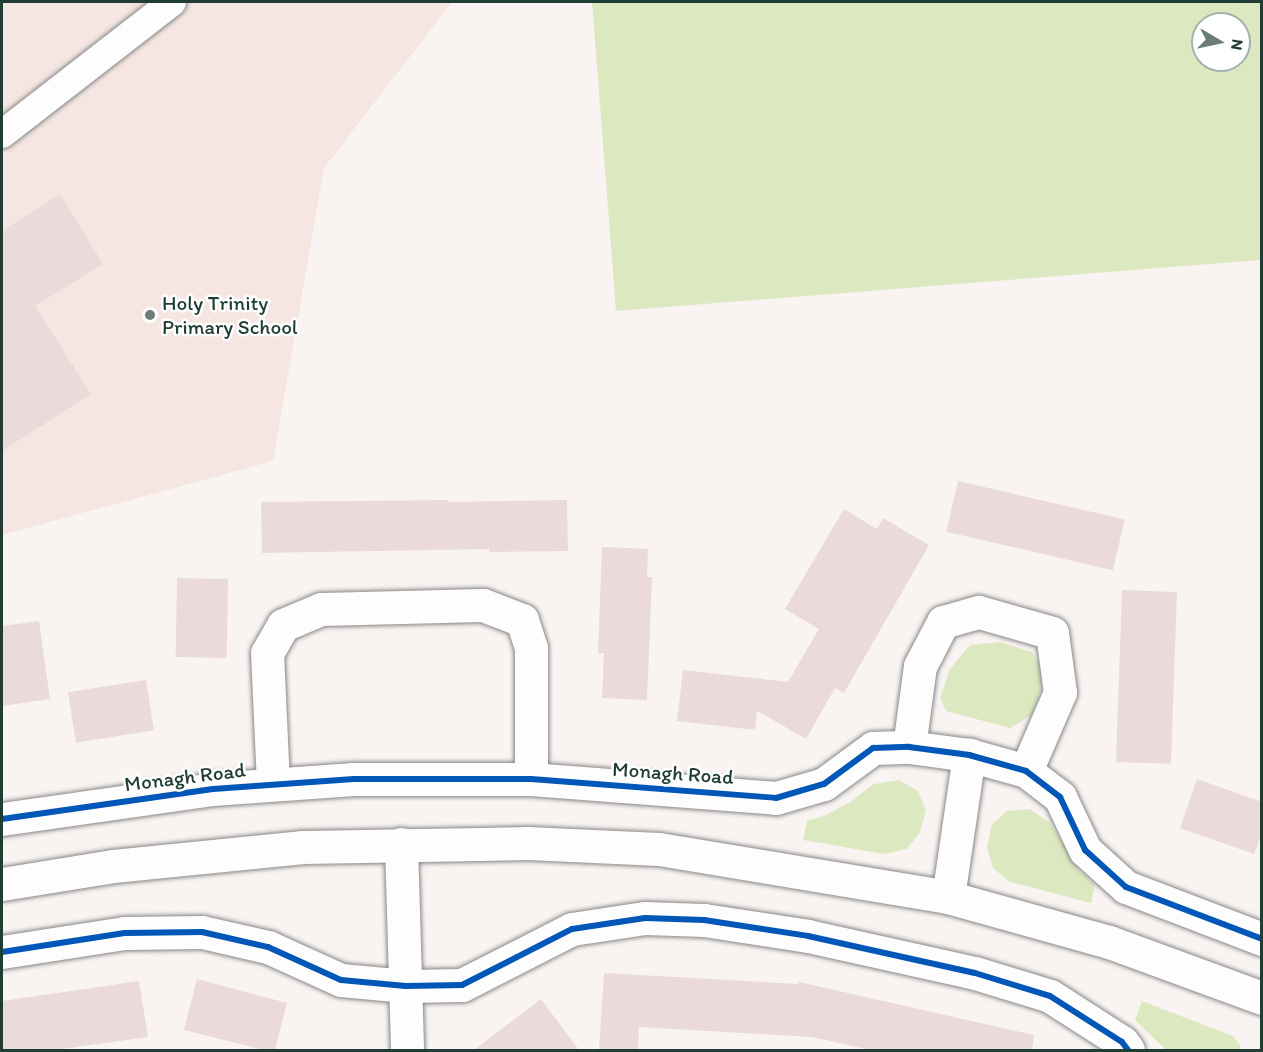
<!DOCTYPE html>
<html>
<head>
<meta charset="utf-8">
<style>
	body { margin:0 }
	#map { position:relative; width:1263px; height:1052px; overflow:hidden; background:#f9f3f2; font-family:Itim,sans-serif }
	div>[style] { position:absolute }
	.built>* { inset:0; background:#f5e6e2 }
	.green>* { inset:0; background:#dce9c0 }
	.building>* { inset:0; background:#eadbda; transform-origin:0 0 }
	.roads { filter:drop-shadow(0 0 2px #878987) drop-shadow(0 0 2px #878987) }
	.service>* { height:28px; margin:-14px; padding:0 14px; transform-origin:14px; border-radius:14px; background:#fefdfd }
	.minor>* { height:33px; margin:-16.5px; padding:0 16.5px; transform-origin:16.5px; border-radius:16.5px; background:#fefdfd }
	.tertiary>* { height:33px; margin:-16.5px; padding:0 16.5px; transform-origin:16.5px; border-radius:16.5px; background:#fefdfd }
	.cycleway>* { height:6px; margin:-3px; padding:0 3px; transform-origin:3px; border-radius:3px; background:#0057b8 }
	.dots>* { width:16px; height:16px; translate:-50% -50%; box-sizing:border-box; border:3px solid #fff; border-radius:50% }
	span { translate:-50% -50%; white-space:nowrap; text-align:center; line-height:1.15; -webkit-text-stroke:5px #fff; paint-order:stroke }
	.poi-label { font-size:21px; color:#1f3d34 }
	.left { translate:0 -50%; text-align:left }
	.street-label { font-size:21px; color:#1f3d34 }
	.frame { position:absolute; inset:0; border:3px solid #1f3d34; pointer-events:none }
	.north { position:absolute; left:1191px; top:12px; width:60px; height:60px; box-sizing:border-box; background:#fff; border:2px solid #a5b1ae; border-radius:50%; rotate:99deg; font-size:16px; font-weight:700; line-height:24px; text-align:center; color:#1f3d34 }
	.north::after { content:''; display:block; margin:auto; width:21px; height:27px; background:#6b7d76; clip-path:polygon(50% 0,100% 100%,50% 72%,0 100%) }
</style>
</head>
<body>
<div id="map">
	<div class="built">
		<i style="clip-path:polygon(2px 2px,452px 2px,324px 168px,273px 461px,2px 535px)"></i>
	</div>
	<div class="green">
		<i style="clip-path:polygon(evenodd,592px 2px,1261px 2px,1261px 260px,616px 311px,592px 2px,1203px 24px,1239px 24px,1239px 60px,1203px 60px,1203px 24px)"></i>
		<i style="clip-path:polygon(999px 642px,1032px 652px,1042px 669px,1041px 689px,1032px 715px,1010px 728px,946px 711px,940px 698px,950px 669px,970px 645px)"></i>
		<i style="clip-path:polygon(899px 780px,918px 791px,926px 810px,920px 832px,907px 849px,885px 854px,803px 840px,807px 821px,826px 815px,850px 802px,874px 784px)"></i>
		<i style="clip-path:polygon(1030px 809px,1050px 823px,1080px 871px,1095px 885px,1091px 903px,1010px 882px,993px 868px,987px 847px,992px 824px,1007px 811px)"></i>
		<i style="clip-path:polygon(1142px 1001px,1233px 1036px,1240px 1045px,1240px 1050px,1166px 1050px,1135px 1020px)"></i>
	</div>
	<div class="building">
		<i style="clip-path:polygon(60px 194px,103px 264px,35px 306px,91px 394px,2px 451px,2px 231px)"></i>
		<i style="left:958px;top:481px;width:171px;height:52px;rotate:13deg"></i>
		<i style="clip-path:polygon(448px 500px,448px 502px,567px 500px,568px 551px,489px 552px,489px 549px,262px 553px,261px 502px)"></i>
		<i style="clip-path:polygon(844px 509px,877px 529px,883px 518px,929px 545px,844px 693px,835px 688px,806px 739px,757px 711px,755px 730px,677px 721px,683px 670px,788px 682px,819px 629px,785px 609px)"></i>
		<i style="clip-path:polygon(602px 547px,648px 549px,647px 577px,652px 577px,647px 700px,602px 698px,604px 653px,598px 653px)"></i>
		<i style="left:177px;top:578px;width:51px;height:79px;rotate:1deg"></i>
		<i style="left:1122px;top:590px;width:55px;height:172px;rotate:2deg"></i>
		<i style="clip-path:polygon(39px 621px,50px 699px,2px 706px,2px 626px)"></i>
		<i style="left:146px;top:680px;width:51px;height:79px;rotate:81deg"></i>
		<i style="clip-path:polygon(1197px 779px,1262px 802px,1262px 833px,1254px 854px,1180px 828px)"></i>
		<i style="clip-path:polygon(604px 973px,798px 984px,799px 982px,1034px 1035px,1032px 1050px,870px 1050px,812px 1037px,639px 1027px,638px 1050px,599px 1050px)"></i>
		<i style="clip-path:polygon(197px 979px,287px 1003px,275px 1050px,264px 1050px,184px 1030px)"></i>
		<i style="clip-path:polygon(139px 981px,148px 1037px,55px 1050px,2px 1050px,2px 1001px)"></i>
		<i style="clip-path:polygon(541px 999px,579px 1050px,474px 1050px)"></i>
	</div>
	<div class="roads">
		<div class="service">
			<i style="left:2px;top:134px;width:215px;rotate:-37.8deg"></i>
		</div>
		<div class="minor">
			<i style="left:909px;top:747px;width:82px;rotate:-82.3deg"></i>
			<i style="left:920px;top:666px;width:50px;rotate:-62.4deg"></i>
			<i style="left:943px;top:622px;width:37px;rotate:-16deg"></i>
			<i style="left:979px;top:612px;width:76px;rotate:16deg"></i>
			<i style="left:1052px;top:633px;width:60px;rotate:82.3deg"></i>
			<i style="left:1060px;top:692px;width:86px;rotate:113.3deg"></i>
			<i style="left:273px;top:784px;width:131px;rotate:-92.6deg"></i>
			<i style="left:267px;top:653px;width:32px;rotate:-60deg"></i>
			<i style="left:283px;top:625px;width:41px;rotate:-22.8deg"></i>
			<i style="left:321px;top:609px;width:162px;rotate:-1.4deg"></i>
			<i style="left:483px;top:605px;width:42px;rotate:21deg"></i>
			<i style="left:522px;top:620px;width:29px;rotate:72deg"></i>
			<i style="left:531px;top:648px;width:131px;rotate:90deg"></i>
			<i style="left:2px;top:819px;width:213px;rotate:-8.1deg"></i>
			<i style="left:213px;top:789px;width:141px;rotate:-4.1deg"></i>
			<i style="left:354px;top:779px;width:177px"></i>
			<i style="left:531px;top:779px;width:246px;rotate:4.4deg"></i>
			<i style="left:776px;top:798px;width:50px;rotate:-16.3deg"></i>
			<i style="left:824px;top:784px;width:61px;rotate:-36.3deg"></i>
			<i style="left:873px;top:748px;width:36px;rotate:-2deg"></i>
			<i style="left:909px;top:747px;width:61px;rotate:7.6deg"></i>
			<i style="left:969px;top:755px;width:59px;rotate:15.7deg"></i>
			<i style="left:1026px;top:771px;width:43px;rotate:37.4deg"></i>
			<i style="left:1060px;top:797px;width:59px;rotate:64.7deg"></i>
			<i style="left:1085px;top:850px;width:55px;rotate:42.1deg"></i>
			<i style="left:1126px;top:887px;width:146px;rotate:20.9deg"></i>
			<i style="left:401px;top:844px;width:206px;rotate:88.3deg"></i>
			<i style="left:948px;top:897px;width:144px;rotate:-81.6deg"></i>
			<i style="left:2px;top:952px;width:124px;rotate:-8.8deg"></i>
			<i style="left:125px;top:933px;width:77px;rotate:-0.7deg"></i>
			<i style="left:202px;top:932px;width:68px;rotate:12.8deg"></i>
			<i style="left:268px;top:947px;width:80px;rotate:24.3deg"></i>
			<i style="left:341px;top:980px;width:65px;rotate:5.3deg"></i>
			<i style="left:406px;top:986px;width:56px;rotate:-1deg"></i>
			<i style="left:462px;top:985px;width:123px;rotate:-27deg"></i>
			<i style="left:572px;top:929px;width:74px;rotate:-8.6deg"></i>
			<i style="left:645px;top:918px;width:59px;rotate:1.9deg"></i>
			<i style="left:704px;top:920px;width:105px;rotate:8.7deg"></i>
			<i style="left:808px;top:936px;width:171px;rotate:12.5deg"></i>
			<i style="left:975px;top:973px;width:78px;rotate:17deg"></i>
			<i style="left:1050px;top:996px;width:85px;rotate:32.6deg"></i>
			<i style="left:1122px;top:1042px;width:10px;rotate:53deg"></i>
		</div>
		<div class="tertiary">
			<i style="left:2px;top:884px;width:112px;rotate:-9.2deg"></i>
			<i style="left:113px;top:866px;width:191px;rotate:-5.7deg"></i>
			<i style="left:303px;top:847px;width:225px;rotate:-1deg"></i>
			<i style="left:528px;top:843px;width:131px;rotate:2.6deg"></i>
			<i style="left:659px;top:849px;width:293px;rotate:9.4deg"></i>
			<i style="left:948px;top:897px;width:167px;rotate:15.6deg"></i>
			<i style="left:1109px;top:942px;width:163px;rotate:20.1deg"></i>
		</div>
	</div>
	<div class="cycleway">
		<i style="left:2px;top:819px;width:213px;rotate:-8.1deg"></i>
		<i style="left:213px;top:789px;width:141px;rotate:-4.1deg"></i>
		<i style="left:354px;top:779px;width:177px"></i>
		<i style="left:531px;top:779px;width:246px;rotate:4.4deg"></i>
		<i style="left:776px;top:798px;width:50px;rotate:-16.3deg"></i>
		<i style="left:824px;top:784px;width:61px;rotate:-36.3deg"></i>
		<i style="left:873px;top:748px;width:36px;rotate:-2deg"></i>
		<i style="left:909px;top:747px;width:61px;rotate:7.6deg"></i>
		<i style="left:969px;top:755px;width:59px;rotate:15.7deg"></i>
		<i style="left:1026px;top:771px;width:43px;rotate:37.4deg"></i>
		<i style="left:1060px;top:797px;width:59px;rotate:64.7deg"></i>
		<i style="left:1085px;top:850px;width:55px;rotate:42.1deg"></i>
		<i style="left:1126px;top:887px;width:146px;rotate:20.9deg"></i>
		<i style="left:2px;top:952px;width:124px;rotate:-8.8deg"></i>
		<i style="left:125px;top:933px;width:77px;rotate:-0.7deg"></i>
		<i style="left:202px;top:932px;width:68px;rotate:12.8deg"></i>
		<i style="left:268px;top:947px;width:80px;rotate:24.3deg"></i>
		<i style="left:341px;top:980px;width:65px;rotate:5.3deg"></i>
		<i style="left:406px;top:986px;width:56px;rotate:-1deg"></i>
		<i style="left:462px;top:985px;width:123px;rotate:-27deg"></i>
		<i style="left:572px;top:929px;width:74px;rotate:-8.6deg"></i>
		<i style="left:645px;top:918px;width:59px;rotate:1.9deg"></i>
		<i style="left:704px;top:920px;width:105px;rotate:8.7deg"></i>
		<i style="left:808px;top:936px;width:171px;rotate:12.5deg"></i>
		<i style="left:975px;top:973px;width:78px;rotate:17deg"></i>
		<i style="left:1050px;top:996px;width:85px;rotate:32.6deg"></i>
		<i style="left:1122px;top:1042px;width:10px;rotate:53deg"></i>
	</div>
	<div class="dots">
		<i style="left:150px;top:315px;background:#6b7d76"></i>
	</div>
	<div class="poi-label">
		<span class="left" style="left:162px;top:315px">Holy Trinity<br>Primary School</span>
	</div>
	<div class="street-label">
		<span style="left:673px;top:773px;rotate:4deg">Monagh Road</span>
		<span style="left:185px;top:777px;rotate:-7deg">Monagh Road</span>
	</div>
	<div class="frame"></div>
	<div class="north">N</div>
</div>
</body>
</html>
